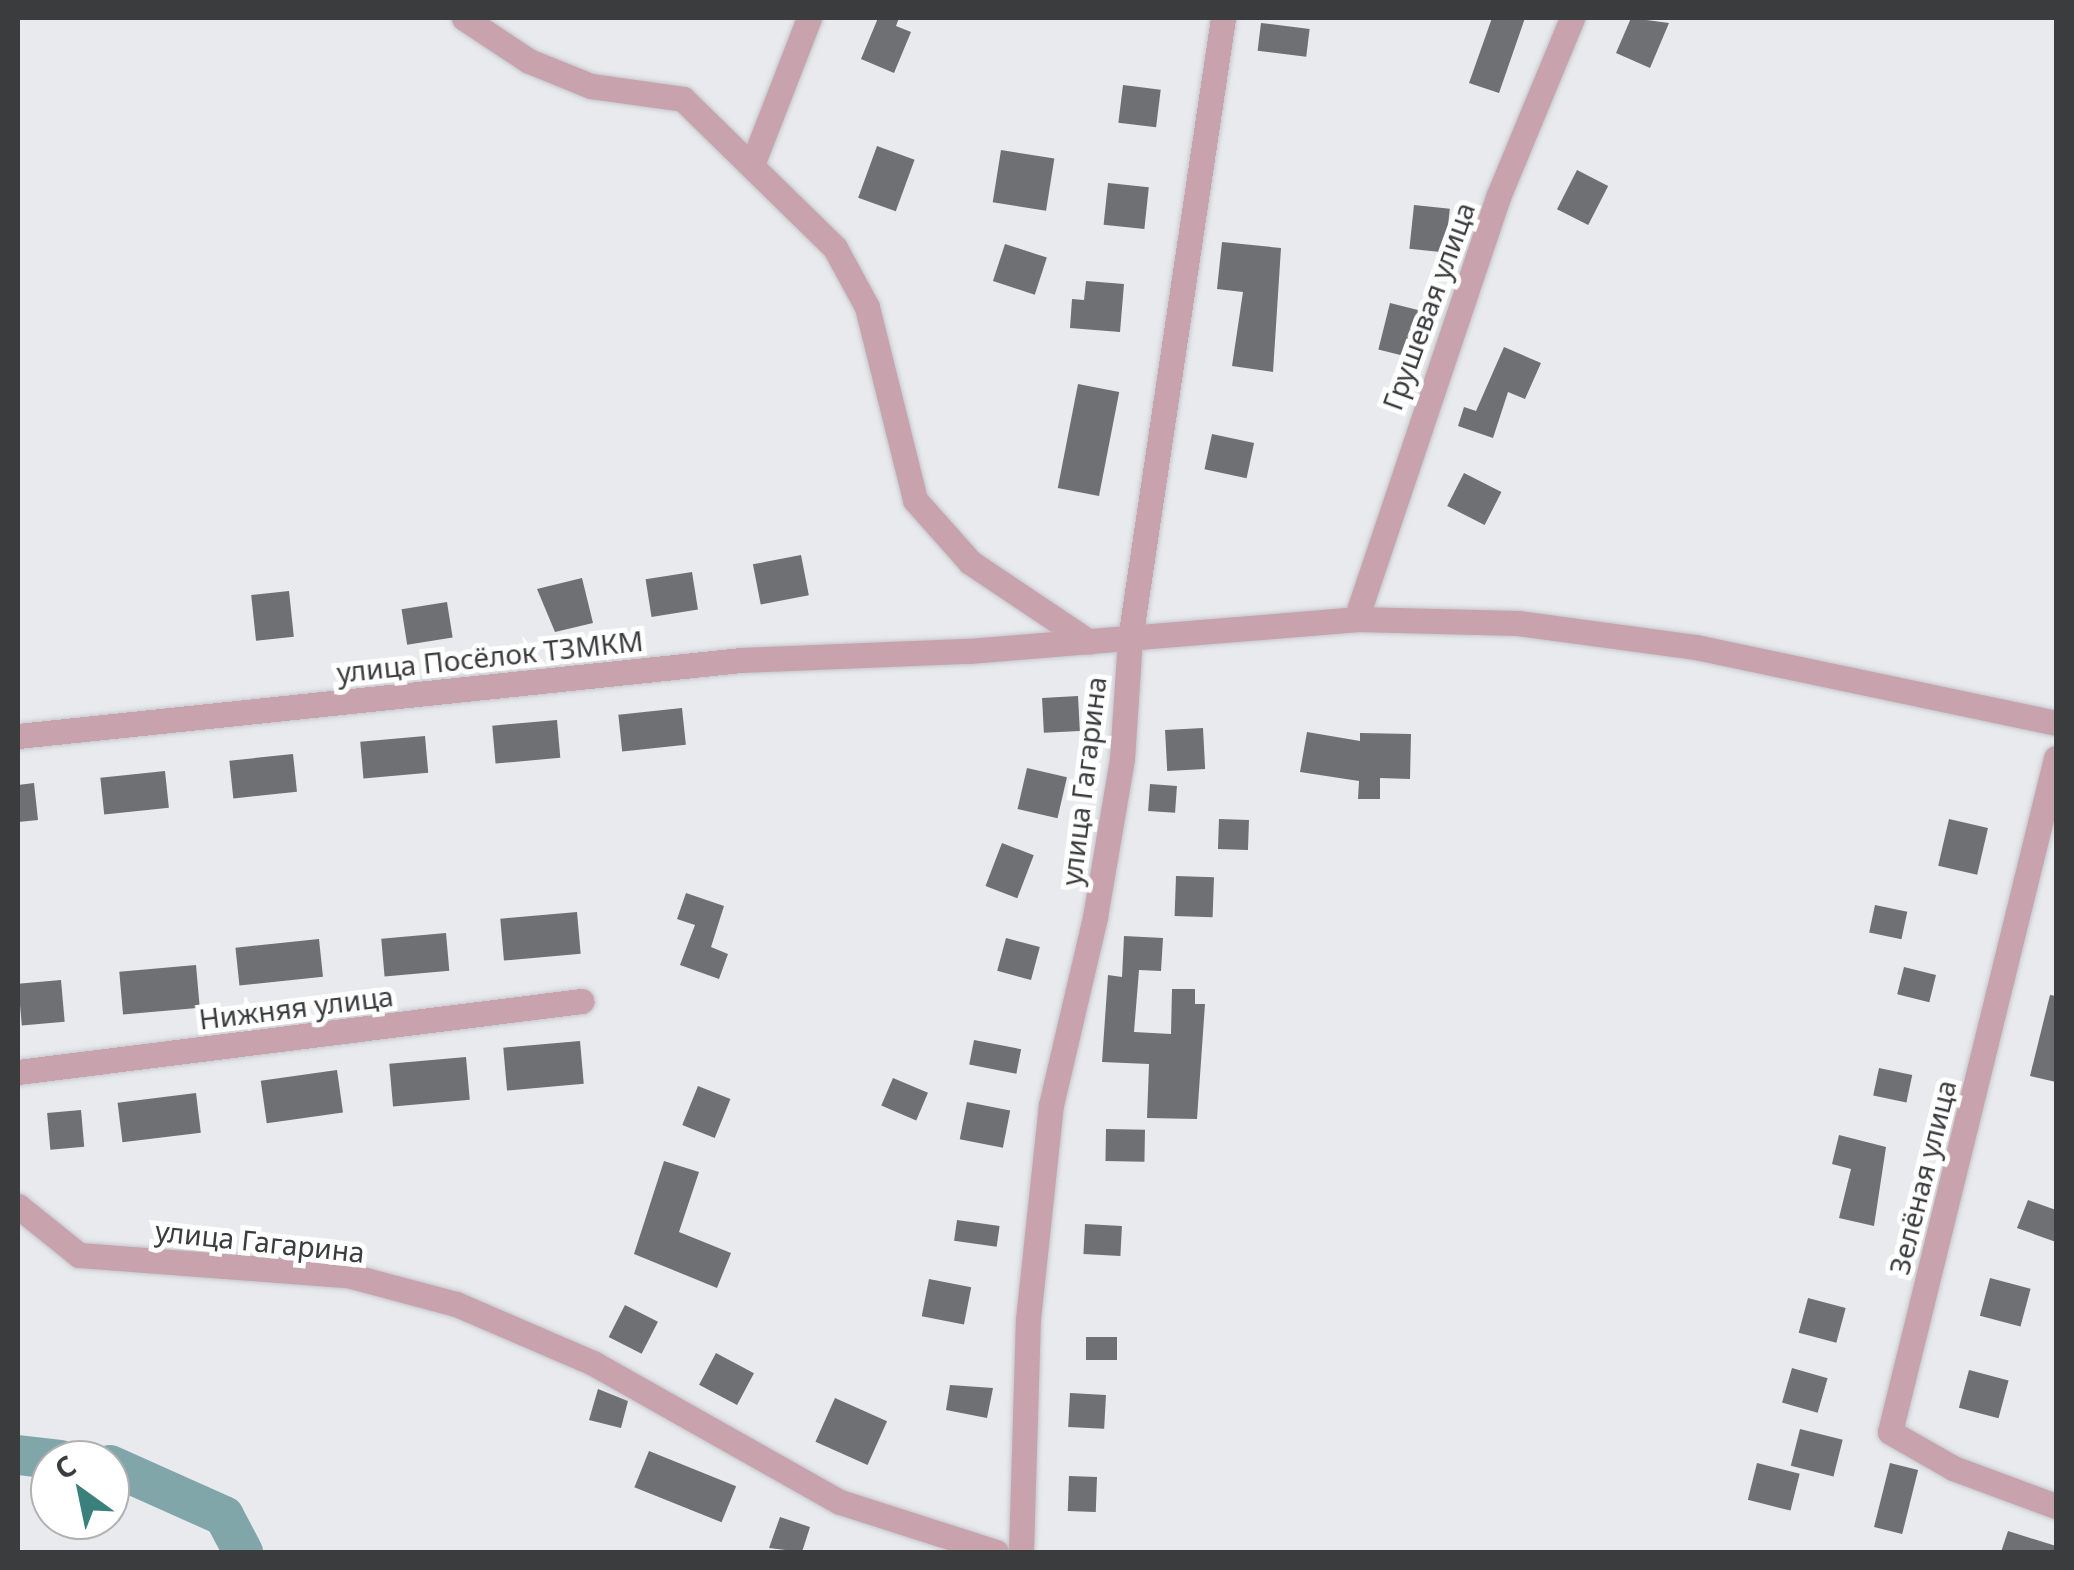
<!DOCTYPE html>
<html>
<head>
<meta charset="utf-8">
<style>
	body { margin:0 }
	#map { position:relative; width:2074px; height:1570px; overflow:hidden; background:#e8eaee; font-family:"Noto Sans",sans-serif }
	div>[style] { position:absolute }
	.river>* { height:40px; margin:-20px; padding:0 20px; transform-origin:20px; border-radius:20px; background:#80a6a9 }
	.building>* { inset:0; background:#6e7073; transform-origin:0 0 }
	.roads { filter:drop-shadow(0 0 2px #c5c7cb) drop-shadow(0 0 2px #c5c7cb) }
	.minor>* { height:25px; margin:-12.5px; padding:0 12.5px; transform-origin:12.5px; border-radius:12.5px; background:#c8a3ad }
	span { translate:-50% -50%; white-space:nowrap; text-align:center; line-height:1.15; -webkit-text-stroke:10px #fff; paint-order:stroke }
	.street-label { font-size:28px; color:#3b3c3e }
	.frame { position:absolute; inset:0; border:20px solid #3b3c3e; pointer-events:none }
	.north { position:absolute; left:30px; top:1440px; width:100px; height:100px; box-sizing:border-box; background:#fff; border:2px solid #b1b1b2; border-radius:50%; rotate:327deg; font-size:28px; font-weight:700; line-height:40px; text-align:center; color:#3b3c3e }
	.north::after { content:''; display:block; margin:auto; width:35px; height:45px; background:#3a817b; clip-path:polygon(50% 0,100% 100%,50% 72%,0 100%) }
</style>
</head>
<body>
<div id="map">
	<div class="river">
		<i style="left:18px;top:1455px;width:42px;rotate:6.8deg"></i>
		<i style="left:110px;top:1465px;width:125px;rotate:24.1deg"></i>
		<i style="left:224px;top:1516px;width:41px;rotate:62.2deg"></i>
	</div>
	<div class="building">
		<i style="clip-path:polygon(878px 18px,899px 18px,896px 26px,911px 32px,894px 73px,861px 59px)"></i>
		<i style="clip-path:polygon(1492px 18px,1525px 18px,1499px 93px,1469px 83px)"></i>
		<i style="clip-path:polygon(1631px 18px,1669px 23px,1650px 68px,1616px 53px)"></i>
		<i style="left:1261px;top:23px;width:49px;height:28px;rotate:7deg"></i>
		<i style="left:1123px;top:85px;width:38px;height:38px;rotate:7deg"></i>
		<i style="left:877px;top:146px;width:40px;height:55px;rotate:20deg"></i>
		<i style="left:1001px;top:150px;width:54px;height:53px;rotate:9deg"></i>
		<i style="left:1577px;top:170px;width:35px;height:44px;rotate:27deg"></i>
		<i style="left:1108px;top:183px;width:41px;height:42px;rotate:6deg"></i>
		<i style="left:1414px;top:205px;width:36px;height:44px;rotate:6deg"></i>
		<i style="clip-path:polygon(1222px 242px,1281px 248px,1273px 372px,1232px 366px,1243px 292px,1217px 289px)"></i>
		<i style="left:1005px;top:244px;width:44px;height:39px;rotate:18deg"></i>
		<i style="clip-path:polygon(1086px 281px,1124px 284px,1120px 332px,1070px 328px,1072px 299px,1084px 300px)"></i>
		<i style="left:1390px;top:303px;width:33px;height:48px;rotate:14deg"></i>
		<i style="clip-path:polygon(1504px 347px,1541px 363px,1525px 399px,1508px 392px,1493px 438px,1458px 426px,1464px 407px,1476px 411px)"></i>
		<i style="left:1078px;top:384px;width:42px;height:106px;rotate:11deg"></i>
		<i style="left:1212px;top:434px;width:43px;height:36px;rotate:12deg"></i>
		<i style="left:1464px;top:473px;width:42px;height:37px;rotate:27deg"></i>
		<i style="left:801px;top:555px;width:41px;height:49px;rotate:79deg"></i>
		<i style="left:692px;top:572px;width:38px;height:47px;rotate:81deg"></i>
		<i style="clip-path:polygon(582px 578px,593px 623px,555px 632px,537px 589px)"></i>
		<i style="left:289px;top:591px;width:46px;height:38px;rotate:84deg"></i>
		<i style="left:447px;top:602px;width:36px;height:46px;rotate:81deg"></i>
		<i style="left:1078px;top:696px;width:35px;height:36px;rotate:87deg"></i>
		<i style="left:682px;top:708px;width:37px;height:64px;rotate:84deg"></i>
		<i style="left:557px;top:720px;width:38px;height:65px;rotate:85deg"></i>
		<i style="left:1203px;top:728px;width:41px;height:38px;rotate:87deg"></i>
		<i style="clip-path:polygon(1307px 732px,1360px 741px,1360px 733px,1411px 734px,1410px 779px,1380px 778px,1380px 799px,1358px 799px,1359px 781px,1300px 772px)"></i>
		<i style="left:425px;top:736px;width:37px;height:65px;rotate:85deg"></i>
		<i style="left:293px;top:754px;width:38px;height:64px;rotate:84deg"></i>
		<i style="left:1027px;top:768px;width:41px;height:42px;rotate:13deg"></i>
		<i style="left:165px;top:771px;width:37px;height:65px;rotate:84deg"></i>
		<i style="clip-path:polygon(34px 783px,38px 820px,18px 822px,18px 785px)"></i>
		<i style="left:1150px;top:784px;width:27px;height:27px;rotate:4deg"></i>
		<i style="left:1219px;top:819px;width:30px;height:30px;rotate:2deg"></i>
		<i style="left:1949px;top:819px;width:40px;height:48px;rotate:13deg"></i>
		<i style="left:1002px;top:843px;width:34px;height:46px;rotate:21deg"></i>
		<i style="left:1176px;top:876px;width:38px;height:40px;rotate:2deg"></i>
		<i style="clip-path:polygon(686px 893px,724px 906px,711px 947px,728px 954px,719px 979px,680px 965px,695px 925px,677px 919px)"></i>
		<i style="left:1875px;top:905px;width:33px;height:28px;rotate:12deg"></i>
		<i style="left:577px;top:912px;width:42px;height:77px;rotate:85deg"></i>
		<i style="left:446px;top:933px;width:38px;height:65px;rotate:85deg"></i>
		<i style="clip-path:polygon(1124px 936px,1163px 938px,1161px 971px,1139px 970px,1134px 1032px,1171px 1034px,1172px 989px,1195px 989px,1195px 1004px,1205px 1004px,1197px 1119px,1147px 1118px,1149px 1064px,1102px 1062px,1108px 975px,1122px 977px)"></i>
		<i style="left:1006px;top:938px;width:35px;height:34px;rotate:15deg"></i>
		<i style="left:319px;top:939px;width:38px;height:84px;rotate:84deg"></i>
		<i style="left:196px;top:965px;width:43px;height:77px;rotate:85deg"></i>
		<i style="left:1904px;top:967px;width:33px;height:28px;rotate:14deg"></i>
		<i style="left:61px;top:980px;width:42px;height:43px;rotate:85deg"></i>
		<i style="clip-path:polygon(2050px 995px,2056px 996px,2056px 1082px,2030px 1076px)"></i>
		<i style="left:974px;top:1040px;width:48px;height:25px;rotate:11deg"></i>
		<i style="left:580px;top:1041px;width:43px;height:77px;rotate:85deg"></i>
		<i style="left:466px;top:1057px;width:43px;height:77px;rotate:85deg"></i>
		<i style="left:1879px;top:1068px;width:34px;height:28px;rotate:12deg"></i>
		<i style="left:337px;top:1070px;width:43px;height:77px;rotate:82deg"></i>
		<i style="left:893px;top:1078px;width:38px;height:30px;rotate:23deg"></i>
		<i style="left:698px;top:1086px;width:35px;height:42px;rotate:22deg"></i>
		<i style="left:196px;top:1093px;width:40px;height:79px;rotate:83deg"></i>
		<i style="left:967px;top:1102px;width:44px;height:38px;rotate:11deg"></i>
		<i style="left:81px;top:1110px;width:37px;height:34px;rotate:85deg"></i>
		<i style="left:1106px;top:1129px;width:39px;height:32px;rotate:1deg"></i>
		<i style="clip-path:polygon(1839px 1135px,1886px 1147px,1874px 1226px,1839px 1218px,1851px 1169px,1832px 1164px)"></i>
		<i style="clip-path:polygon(664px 1161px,699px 1172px,679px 1232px,731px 1253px,717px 1288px,634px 1254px)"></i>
		<i style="clip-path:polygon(2028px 1200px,2056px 1210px,2056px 1242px,2017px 1228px)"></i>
		<i style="left:957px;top:1220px;width:43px;height:21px;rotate:8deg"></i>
		<i style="left:1085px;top:1224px;width:37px;height:30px;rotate:3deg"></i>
		<i style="left:1990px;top:1278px;width:42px;height:39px;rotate:15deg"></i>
		<i style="left:929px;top:1279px;width:43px;height:38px;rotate:11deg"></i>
		<i style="left:1808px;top:1298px;width:39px;height:36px;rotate:15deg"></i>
		<i style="left:625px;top:1305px;width:37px;height:36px;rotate:27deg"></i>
		<i style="left:1086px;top:1337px;width:31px;height:23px"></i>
		<i style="left:716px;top:1353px;width:43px;height:36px;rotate:28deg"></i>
		<i style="left:1792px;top:1368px;width:37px;height:36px;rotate:16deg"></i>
		<i style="left:1969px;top:1370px;width:41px;height:39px;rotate:15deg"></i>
		<i style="clip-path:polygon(950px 1385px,993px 1388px,987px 1418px,946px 1410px)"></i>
		<i style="clip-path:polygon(598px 1389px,628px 1401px,621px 1428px,589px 1420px)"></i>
		<i style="left:1070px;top:1393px;width:36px;height:34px;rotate:3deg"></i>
		<i style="left:835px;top:1398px;width:57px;height:48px;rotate:24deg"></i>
		<i style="left:1800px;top:1429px;width:44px;height:38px;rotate:14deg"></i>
		<i style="left:649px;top:1451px;width:94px;height:39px;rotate:22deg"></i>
		<i style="left:1757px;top:1463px;width:44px;height:38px;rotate:14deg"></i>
		<i style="left:1890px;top:1463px;width:29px;height:66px;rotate:14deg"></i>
		<i style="left:1069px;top:1476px;width:28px;height:35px;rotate:2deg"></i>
		<i style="clip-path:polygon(780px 1517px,810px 1527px,802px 1552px,769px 1548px)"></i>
		<i style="clip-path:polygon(2008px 1531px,2056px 1546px,2056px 1552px,2001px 1552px)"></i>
	</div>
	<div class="roads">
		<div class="minor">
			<i style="left:464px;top:18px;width:78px;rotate:33.5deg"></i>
			<i style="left:529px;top:61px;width:67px;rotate:22deg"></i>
			<i style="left:591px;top:86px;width:93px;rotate:8deg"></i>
			<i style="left:683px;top:99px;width:213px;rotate:44.4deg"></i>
			<i style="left:835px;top:248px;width:67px;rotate:61.5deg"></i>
			<i style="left:867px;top:307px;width:199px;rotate:76deg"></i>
			<i style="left:915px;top:500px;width:83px;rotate:48.4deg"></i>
			<i style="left:970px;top:562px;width:143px;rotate:33.9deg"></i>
			<i style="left:752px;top:165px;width:158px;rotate:-68.8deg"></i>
			<i style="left:1356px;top:619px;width:445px;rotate:-71.4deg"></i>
			<i style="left:1498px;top:197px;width:194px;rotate:-67.5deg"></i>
			<i style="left:18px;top:736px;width:727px;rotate:-6deg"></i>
			<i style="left:741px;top:660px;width:228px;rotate:-2.3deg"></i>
			<i style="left:969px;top:651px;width:388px;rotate:-4.7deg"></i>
			<i style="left:1356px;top:619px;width:162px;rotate:1.4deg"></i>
			<i style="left:1518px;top:623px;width:180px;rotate:7.7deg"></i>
			<i style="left:1696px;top:647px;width:368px;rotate:11.9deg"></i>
			<i style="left:2056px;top:758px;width:694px;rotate:103.84deg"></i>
			<i style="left:1890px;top:1432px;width:73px;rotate:29.7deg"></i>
			<i style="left:1953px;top:1468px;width:110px;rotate:20.3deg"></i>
			<i style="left:18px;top:1072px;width:568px;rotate:-7.18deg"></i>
			<i style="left:18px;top:1206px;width:78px;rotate:38.8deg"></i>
			<i style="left:79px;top:1255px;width:269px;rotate:4.3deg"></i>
			<i style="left:347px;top:1275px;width:113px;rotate:14.9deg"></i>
			<i style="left:456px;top:1304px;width:149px;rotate:23.3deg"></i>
			<i style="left:593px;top:1363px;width:283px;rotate:29.4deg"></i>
			<i style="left:840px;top:1502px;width:164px;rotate:17.8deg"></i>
			<i style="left:1021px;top:1552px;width:233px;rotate:-88.3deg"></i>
			<i style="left:1028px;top:1319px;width:215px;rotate:-83.9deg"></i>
			<i style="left:1051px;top:1105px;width:193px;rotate:-76.8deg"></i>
			<i style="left:1095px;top:917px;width:160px;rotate:-80.3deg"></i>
			<i style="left:1122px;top:759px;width:120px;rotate:-86.2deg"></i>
			<i style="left:1130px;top:639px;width:628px;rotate:-81.48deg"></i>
		</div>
	</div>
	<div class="street-label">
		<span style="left:1428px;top:306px;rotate:-70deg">Грушевая улица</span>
		<span style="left:490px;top:656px;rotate:-6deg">улица Посёлок ТЗМКМ</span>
		<span style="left:1083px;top:781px;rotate:-83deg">улица Гагарина</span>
		<span style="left:296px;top:1007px;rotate:-7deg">Нижняя улица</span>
		<span style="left:1922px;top:1177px;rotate:-76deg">Зелёная улица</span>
		<span style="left:260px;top:1241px;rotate:6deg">улица Гагарина</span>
	</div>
	<div class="frame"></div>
	<div class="north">С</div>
</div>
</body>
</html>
